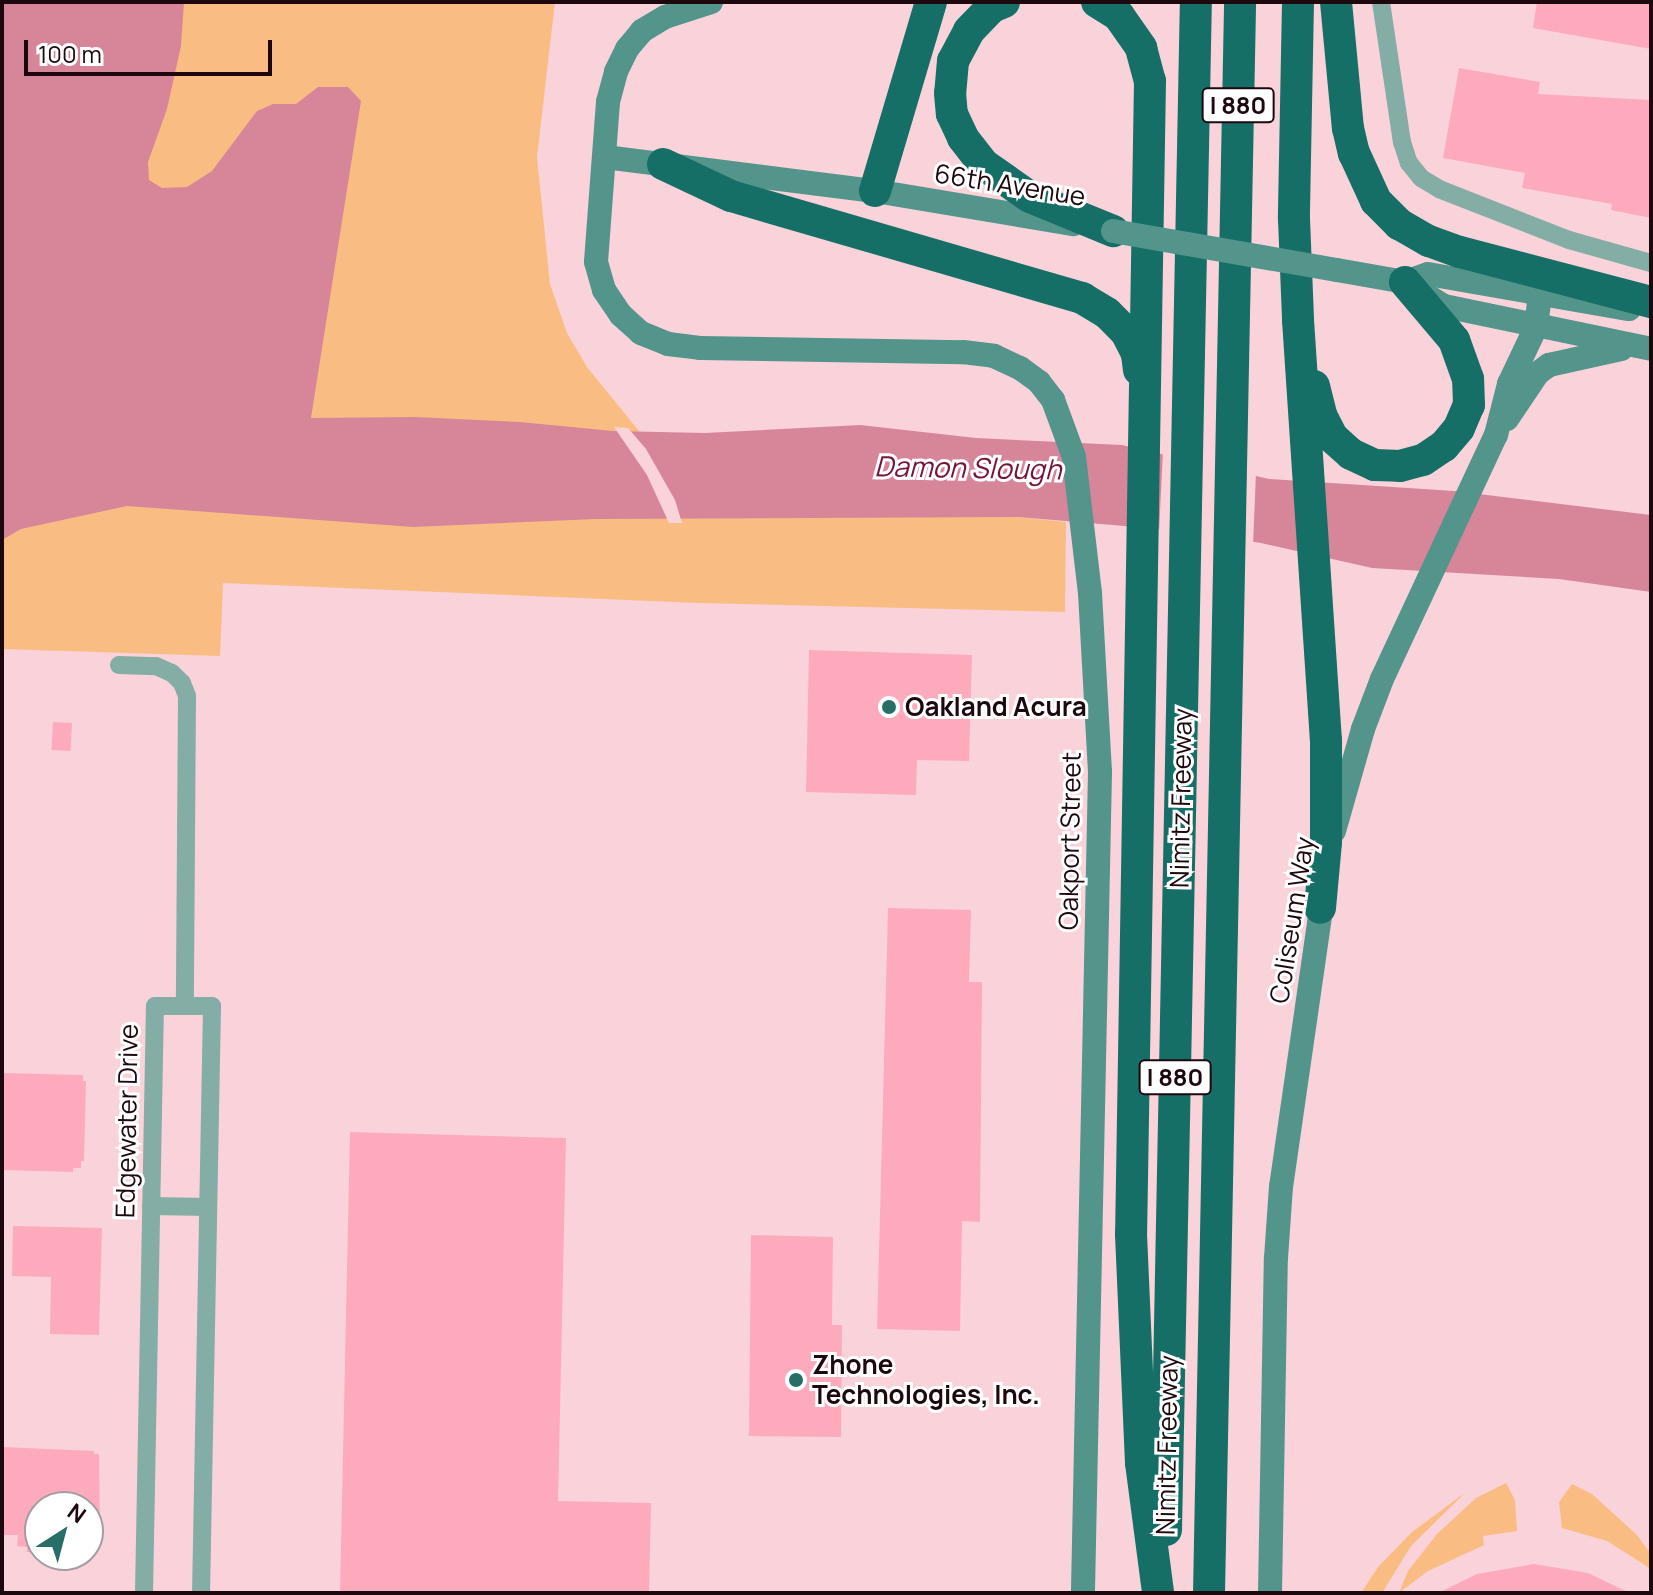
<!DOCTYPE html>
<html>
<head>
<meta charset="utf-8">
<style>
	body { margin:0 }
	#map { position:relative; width:1653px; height:1595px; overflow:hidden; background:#fad2da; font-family:Manrope,sans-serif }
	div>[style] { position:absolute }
	.green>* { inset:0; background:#f9bd84 }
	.water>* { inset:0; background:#d7869a }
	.pier>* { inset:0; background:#fad2da }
	.building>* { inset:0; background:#fdaabd; transform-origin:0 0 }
	.street>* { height:18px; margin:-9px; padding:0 9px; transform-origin:9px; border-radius:9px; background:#84ada6 }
	.secondary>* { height:24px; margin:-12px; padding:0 12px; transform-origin:12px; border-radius:12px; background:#53948b }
	.highway>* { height:32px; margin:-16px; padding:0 16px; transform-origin:16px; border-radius:16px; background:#156f66 }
	.secondary-bridge>* { height:24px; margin:-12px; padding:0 12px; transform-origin:12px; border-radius:12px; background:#53948b }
	.dots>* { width:22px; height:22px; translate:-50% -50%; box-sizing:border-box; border:4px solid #fff; border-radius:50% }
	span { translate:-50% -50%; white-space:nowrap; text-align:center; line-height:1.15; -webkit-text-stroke:6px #fff; paint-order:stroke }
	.shield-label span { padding:2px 6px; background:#fff; border:2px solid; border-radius:6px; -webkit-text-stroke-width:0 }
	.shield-label { font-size:24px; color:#1d080e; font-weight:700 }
	.street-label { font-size:26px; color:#1d080e }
	.poi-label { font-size:26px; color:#1d080e; font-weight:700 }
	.left { translate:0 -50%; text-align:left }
	.water-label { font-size:28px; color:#741438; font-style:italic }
	.frame { position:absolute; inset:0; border:4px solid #1d080e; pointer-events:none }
	.north { position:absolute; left:24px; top:1491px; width:80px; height:80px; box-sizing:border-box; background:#fff; border:2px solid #a59c9f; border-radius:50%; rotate:36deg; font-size:22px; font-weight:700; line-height:32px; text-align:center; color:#1d080e }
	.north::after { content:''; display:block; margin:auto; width:28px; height:36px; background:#276f66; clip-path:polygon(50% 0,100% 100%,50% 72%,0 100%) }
	.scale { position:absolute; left:24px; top:40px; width:248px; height:36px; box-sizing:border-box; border:4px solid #1d080e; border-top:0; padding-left:10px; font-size:24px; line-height:28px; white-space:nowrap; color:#1d080e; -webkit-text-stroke:6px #fff; paint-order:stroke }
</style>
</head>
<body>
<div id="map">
	<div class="green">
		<i style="clip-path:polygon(2px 2px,555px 2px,537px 157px,550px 284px,567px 333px,587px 367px,656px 452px,1018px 517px,1066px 522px,1065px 612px,698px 603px,223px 583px,220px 656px,2px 649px)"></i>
		<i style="clip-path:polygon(1506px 1483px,1515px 1500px,1517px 1531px,1483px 1536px,1484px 1545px,1428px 1571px,1399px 1593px,1408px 1571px,1437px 1534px,1476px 1498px)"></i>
		<i style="clip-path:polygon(1572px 1484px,1592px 1494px,1637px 1535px,1651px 1554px,1651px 1569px,1607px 1541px,1562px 1528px,1559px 1502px)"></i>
		<i style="clip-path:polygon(1466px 1492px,1411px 1546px,1382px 1593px,1361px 1593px,1378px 1567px,1412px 1532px)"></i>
	</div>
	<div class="water">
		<i style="clip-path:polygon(2px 2px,184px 2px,181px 46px,167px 109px,148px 162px,149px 180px,162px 188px,187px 187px,212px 171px,257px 111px,273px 104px,296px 104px,318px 87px,348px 87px,361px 101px,311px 418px,415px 417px,520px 422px,613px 431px,705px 433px,860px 425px,976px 438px,1122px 445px,1269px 479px,1454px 491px,1651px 515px,1651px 592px,1559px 579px,1372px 568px,1261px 543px,1183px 531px,1018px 517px,596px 519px,413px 527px,127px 506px,21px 529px,2px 540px)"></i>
	</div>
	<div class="pier">
		<i style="clip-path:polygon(614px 427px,628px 428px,646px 449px,675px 500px,682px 523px,669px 523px,647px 475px)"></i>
		<i style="clip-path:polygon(1163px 450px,1256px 472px,1253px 546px,1159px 533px)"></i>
	</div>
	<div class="building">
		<i style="clip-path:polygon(1537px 2px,1651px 2px,1651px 49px,1533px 28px)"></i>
		<i style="clip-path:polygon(1459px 68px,1540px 82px,1538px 94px,1651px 100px,1651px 218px,1611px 210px,1612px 204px,1522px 188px,1525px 173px,1443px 158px)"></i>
		<i style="clip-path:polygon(809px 650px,972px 655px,969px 761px,917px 760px,916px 795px,806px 792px)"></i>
		<i style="left:53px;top:722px;width:19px;height:28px;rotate:3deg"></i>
		<i style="clip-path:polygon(888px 908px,971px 910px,969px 982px,982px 982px,980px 1222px,962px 1221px,960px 1331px,877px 1329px)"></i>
		<i style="clip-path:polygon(2px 1073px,83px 1075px,83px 1081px,86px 1081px,84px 1161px,81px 1161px,81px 1168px,73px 1168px,73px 1172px,2px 1170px)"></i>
		<i style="clip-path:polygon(350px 1132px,566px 1138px,558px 1501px,651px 1503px,649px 1593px,340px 1593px)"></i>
		<i style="clip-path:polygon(13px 1226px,102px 1228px,99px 1335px,50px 1334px,51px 1277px,12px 1276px)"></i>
		<i style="clip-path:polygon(751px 1235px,833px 1237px,832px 1325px,842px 1325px,841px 1437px,749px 1436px)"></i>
		<i style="clip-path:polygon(2px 1447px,94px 1451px,94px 1454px,99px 1454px,100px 1533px,88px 1533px,88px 1507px,40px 1507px,40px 1552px,27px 1552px,27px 1547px,17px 1546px,18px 1535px,2px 1535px)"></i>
		<i style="clip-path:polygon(1534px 1564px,1588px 1573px,1630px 1593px,1438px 1593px,1477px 1574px)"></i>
	</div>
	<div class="street">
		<i style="left:1381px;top:2px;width:142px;rotate:81.5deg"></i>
		<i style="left:1402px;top:142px;width:22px;rotate:72deg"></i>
		<i style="left:1409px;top:163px;width:19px;rotate:51deg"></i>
		<i style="left:1421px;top:178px;width:21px;rotate:31deg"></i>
		<i style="left:1439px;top:189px;width:140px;rotate:21.4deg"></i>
		<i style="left:1569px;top:240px;width:85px;rotate:15.7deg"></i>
		<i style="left:119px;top:665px;width:37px;rotate:2deg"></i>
		<i style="left:156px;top:666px;width:17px;rotate:24deg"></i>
		<i style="left:172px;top:673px;width:14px;rotate:45deg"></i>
		<i style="left:182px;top:683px;width:14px;rotate:69deg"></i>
		<i style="left:187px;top:696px;width:310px;rotate:90.4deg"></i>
		<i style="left:151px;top:1206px;width:57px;rotate:1deg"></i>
		<i style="left:144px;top:1593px;width:587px;rotate:-88.93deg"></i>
		<i style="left:155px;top:1006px;width:57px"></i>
		<i style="left:212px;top:1006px;width:587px;rotate:91.07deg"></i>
	</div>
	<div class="secondary">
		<i style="left:711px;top:2px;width:48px;rotate:161.9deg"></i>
		<i style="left:665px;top:17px;width:27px;rotate:149deg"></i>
		<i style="left:642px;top:31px;width:23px;rotate:130deg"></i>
		<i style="left:627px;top:49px;width:25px;rotate:116deg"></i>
		<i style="left:616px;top:72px;width:31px;rotate:105deg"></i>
		<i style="left:608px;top:102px;width:160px;rotate:94.3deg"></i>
		<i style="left:596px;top:262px;width:29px;rotate:74deg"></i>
		<i style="left:604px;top:290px;width:30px;rotate:56deg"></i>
		<i style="left:621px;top:315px;width:27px;rotate:42deg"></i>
		<i style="left:641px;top:333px;width:29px;rotate:22deg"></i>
		<i style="left:668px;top:344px;width:32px;rotate:7deg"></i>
		<i style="left:700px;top:348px;width:263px;rotate:0.9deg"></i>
		<i style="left:963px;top:352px;width:31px;rotate:7deg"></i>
		<i style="left:994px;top:356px;width:29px;rotate:25deg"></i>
		<i style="left:1020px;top:368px;width:24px;rotate:36deg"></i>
		<i style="left:1039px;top:382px;width:23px;rotate:52deg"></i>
		<i style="left:1053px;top:400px;width:61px;rotate:69.8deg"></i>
		<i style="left:1074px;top:457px;width:137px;rotate:83.3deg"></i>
		<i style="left:1090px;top:593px;width:179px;rotate:86.8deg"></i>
		<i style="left:1100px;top:772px;width:821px;rotate:91.19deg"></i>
		<i style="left:605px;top:157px;width:272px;rotate:7.2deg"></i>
		<i style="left:875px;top:191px;width:201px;rotate:9.5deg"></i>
		<i style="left:1337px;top:270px;width:69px;rotate:10deg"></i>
		<i style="left:1405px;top:282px;width:46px;rotate:31.6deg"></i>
		<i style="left:1444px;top:306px;width:211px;rotate:11.7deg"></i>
		<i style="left:1405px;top:282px;width:24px;rotate:-19deg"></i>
		<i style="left:1428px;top:274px;width:204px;rotate:9.9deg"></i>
		<i style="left:1507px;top:419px;width:55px;rotate:-56deg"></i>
		<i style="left:1538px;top:373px;width:14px;rotate:-36deg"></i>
		<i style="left:1549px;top:365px;width:74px;rotate:-12.5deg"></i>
		<i style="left:1334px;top:831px;width:106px;rotate:-74.1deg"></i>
		<i style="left:1363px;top:729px;width:53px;rotate:-69.2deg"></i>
		<i style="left:1382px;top:679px;width:269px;rotate:-65deg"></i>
		<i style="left:1496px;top:435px;width:53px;rotate:-75.7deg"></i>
		<i style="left:1509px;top:384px;width:63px;rotate:-64.7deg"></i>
		<i style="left:1536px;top:327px;width:32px;rotate:-83deg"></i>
		<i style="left:1270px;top:1593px;width:335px;rotate:-89deg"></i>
		<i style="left:1276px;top:1258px;width:71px;rotate:-86deg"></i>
		<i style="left:1281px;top:1187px;width:295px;rotate:-81.8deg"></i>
	</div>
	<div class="highway">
		<i style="left:1004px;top:2px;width:13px;rotate:157deg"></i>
		<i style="left:992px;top:7px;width:33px;rotate:134deg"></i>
		<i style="left:969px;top:31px;width:34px;rotate:118deg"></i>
		<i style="left:953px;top:61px;width:32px;rotate:95deg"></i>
		<i style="left:950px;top:93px;width:21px;rotate:85deg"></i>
		<i style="left:952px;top:114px;width:26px;rotate:65deg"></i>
		<i style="left:963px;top:138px;width:33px;rotate:52deg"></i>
		<i style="left:983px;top:164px;width:57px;rotate:35.1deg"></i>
		<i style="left:1030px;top:197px;width:90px;rotate:22.3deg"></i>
		<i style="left:1097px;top:2px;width:26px;rotate:32deg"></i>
		<i style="left:1119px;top:16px;width:39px;rotate:55deg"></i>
		<i style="left:1141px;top:48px;width:34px;rotate:75deg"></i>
		<i style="left:1150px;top:81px;width:1153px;rotate:90.94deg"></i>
		<i style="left:1131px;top:1234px;width:229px;rotate:87.5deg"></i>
		<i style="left:1141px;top:1463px;width:131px;rotate:82.5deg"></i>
		<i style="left:1298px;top:2px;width:217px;rotate:91.1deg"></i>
		<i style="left:1294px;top:219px;width:101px;rotate:87.7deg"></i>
		<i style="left:1298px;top:320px;width:421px;rotate:86.2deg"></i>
		<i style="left:1326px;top:740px;width:102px;rotate:90deg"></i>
		<i style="left:1326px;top:842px;width:66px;rotate:95.2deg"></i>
		<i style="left:1336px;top:2px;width:127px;rotate:84.6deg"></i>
		<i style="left:1348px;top:128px;width:26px;rotate:77deg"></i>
		<i style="left:1354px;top:153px;width:53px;rotate:65.4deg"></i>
		<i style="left:1376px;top:201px;width:33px;rotate:45deg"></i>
		<i style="left:1399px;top:224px;width:34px;rotate:30deg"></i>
		<i style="left:1429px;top:241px;width:33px;rotate:20deg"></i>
		<i style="left:1460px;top:252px;width:197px;rotate:14.7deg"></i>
		<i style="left:663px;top:164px;width:75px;rotate:25.2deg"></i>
		<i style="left:731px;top:196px;width:366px;rotate:16.2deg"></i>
		<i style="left:1082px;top:298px;width:29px;rotate:31deg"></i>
		<i style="left:1107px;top:313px;width:27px;rotate:45deg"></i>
		<i style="left:1126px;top:332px;width:25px;rotate:63deg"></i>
		<i style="left:1137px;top:354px;width:16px;rotate:83deg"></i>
		<i style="left:875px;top:191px;width:197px;rotate:-73.5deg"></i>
		<i style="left:1314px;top:386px;width:30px;rotate:76deg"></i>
		<i style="left:1321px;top:415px;width:25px;rotate:63deg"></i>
		<i style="left:1332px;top:437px;width:25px;rotate:42deg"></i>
		<i style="left:1351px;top:454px;width:26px;rotate:25deg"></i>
		<i style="left:1375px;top:465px;width:25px;rotate:2deg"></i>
		<i style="left:1400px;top:466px;width:24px;rotate:-15deg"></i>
		<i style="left:1423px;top:460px;width:25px;rotate:-34deg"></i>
		<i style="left:1444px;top:446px;width:23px;rotate:-50deg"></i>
		<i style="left:1459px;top:428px;width:25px;rotate:-67deg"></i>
		<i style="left:1469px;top:405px;width:26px;rotate:-92deg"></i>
		<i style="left:1468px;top:379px;width:41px;rotate:-109.7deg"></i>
		<i style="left:1454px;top:340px;width:76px;rotate:-130.2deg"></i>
		<i style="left:1166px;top:1530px;width:1528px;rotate:-88.88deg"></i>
		<i style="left:1209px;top:1593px;width:1591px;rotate:-88.88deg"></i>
	</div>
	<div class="secondary-bridge">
		<i style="left:1113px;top:231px;width:227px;rotate:9.9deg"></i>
	</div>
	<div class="dots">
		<i style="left:889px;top:707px;background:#276f66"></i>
		<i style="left:796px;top:1380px;background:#276f66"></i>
	</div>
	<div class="shield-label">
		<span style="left:1238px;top:105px">I 880</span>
		<span style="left:1175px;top:1077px">I 880</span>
	</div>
	<div class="street-label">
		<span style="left:1010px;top:185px;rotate:9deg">66th Avenue</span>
		<span style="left:1181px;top:798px;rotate:-89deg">Nimitz Freeway</span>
		<span style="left:1070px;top:841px;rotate:-89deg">Oakport Street</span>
		<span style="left:1292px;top:920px;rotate:-81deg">Coliseum Way</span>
		<span style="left:127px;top:1121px;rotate:-89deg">Edgewater Drive</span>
		<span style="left:1167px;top:1445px;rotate:-89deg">Nimitz Freeway</span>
	</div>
	<div class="poi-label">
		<span class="left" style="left:905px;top:707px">Oakland Acura</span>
		<span class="left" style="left:812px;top:1380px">Zhone<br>Technologies, Inc.</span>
	</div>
	<div class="water-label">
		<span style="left:968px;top:467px;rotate:1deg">Damon Slough</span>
	</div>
	<div class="frame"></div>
	<div class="north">N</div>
	<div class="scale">100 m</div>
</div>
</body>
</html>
